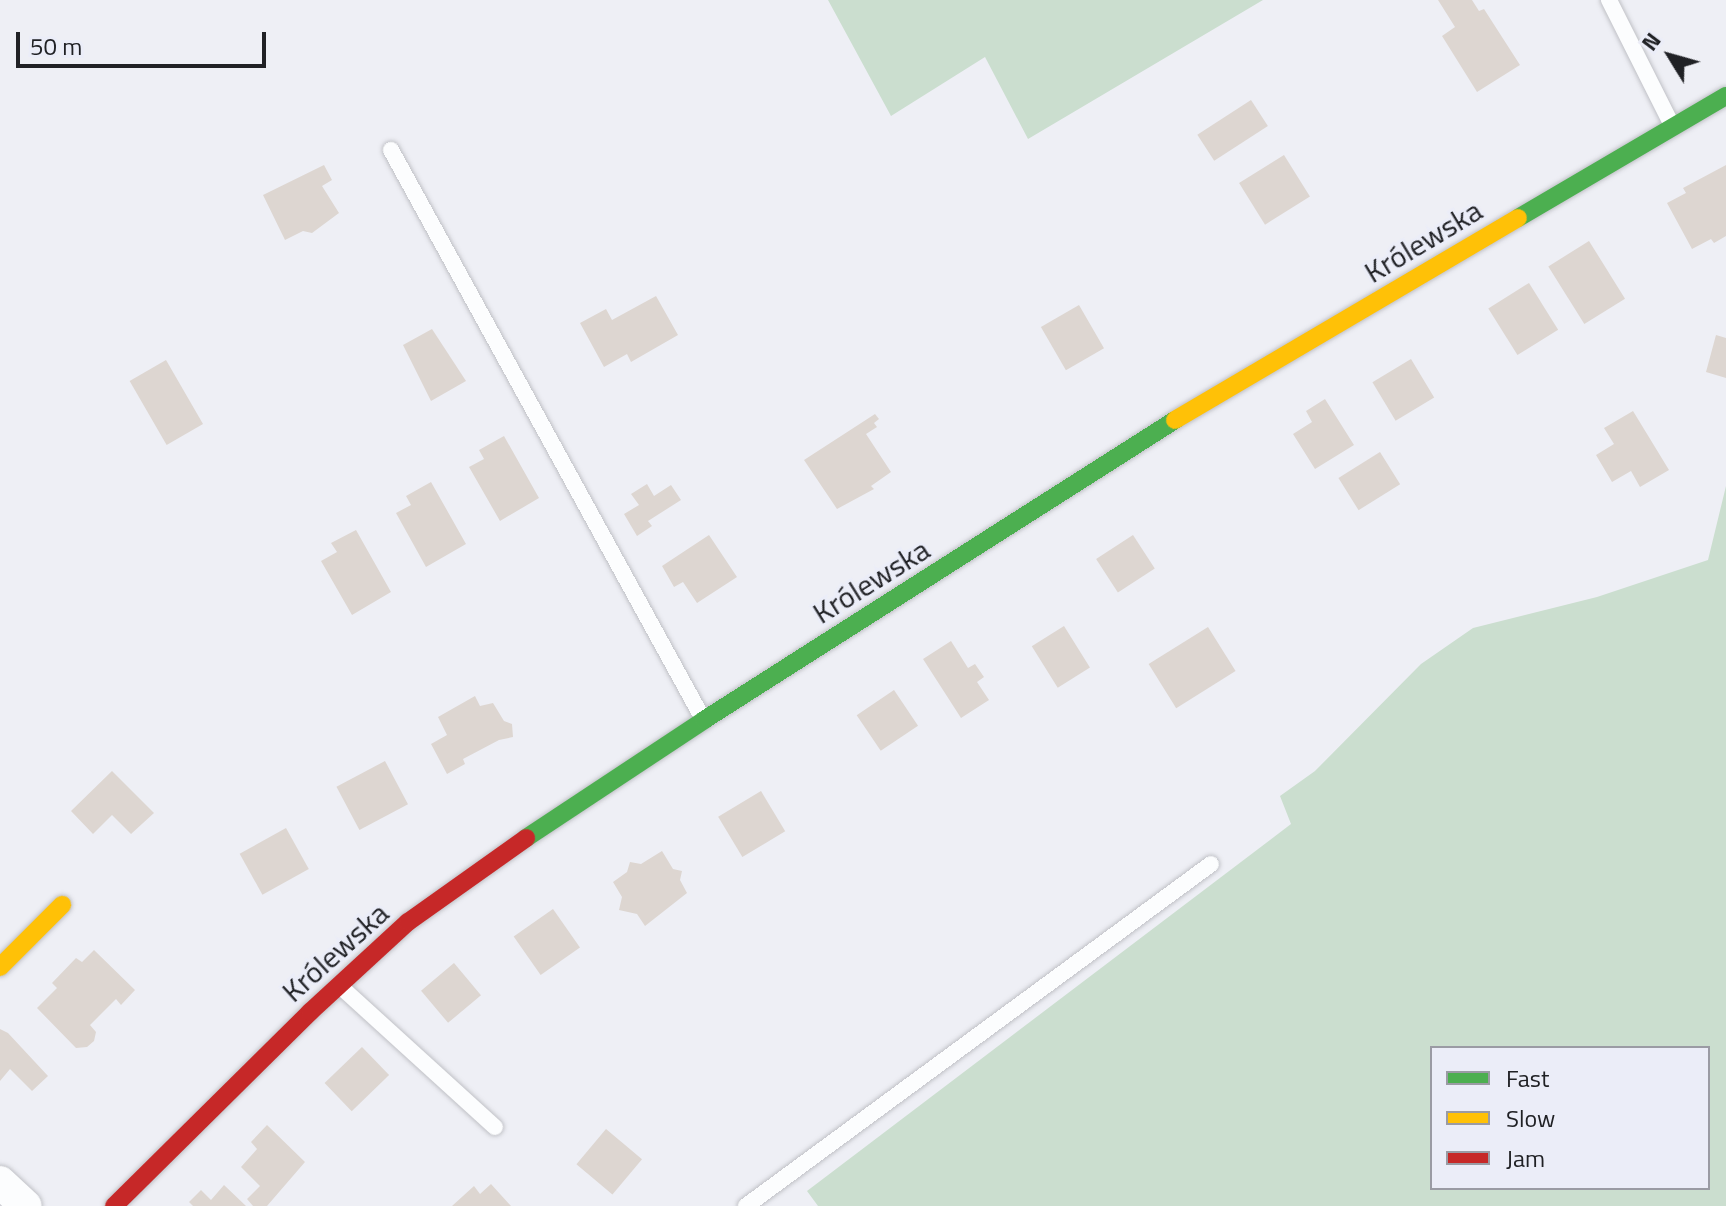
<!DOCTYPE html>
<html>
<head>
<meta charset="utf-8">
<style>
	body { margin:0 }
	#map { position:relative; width:1726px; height:1206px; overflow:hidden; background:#eeeff5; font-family:"Titillium Web",sans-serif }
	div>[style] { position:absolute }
	.green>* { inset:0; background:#cbdecf }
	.building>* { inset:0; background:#ddd6d1; transform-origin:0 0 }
	.roads { filter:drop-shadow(0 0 2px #c0c1c6) drop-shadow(0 0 2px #c0c1c6) }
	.lane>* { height:16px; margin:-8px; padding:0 8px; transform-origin:8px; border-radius:8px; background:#fcfdfe }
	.street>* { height:32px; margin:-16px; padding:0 16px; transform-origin:16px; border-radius:16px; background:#fcfdfe }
	.fast>* { height:18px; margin:-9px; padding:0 9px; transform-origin:9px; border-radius:9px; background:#4caf50 }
	.slow>* { height:18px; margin:-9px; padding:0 9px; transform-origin:9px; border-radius:9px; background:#ffc107 }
	.jam>* { height:18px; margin:-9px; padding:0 9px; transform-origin:9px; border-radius:9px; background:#c62828 }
	span { translate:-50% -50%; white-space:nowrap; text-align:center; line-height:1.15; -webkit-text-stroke:6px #ebedf8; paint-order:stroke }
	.street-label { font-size:30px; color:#202125 }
	.legend { position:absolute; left:1430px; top:1046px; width:280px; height:144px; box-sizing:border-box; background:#ebedf8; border:2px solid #9a9ba4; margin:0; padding:10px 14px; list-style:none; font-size:24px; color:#202125 }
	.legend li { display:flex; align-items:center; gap:16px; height:40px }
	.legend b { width:40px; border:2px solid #9a9ba4 }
	.north { position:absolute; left:1630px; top:16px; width:80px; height:80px; -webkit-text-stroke:6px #ebedf8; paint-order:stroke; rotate:307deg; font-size:22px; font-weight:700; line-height:32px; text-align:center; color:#202125 }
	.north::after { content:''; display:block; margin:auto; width:28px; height:36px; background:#202125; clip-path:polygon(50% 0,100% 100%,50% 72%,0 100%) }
	.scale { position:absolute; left:16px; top:32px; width:250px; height:36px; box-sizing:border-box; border:4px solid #202125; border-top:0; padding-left:10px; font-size:24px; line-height:28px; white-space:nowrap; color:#202125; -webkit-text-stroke:6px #ebedf8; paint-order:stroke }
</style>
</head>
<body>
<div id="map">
	<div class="green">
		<i style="clip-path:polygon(828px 0,1263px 0,1028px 139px,985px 57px,891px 116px)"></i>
		<i style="clip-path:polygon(evenodd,1726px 486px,1726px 1206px,818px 1206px,807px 1191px,1291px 824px,1280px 796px,1315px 771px,1421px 664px,1473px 628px,1597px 597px,1708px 560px,1726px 486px,1432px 1048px,1708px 1048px,1708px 1188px,1432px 1188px,1432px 1048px)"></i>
	</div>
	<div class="building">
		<i style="clip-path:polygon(1438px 0,1472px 0,1479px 11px,1484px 9px,1520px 65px,1477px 92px,1442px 36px,1455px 27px)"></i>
		<i style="left:1251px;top:100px;width:31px;height:64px;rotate:57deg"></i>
		<i style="left:1284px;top:155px;width:49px;height:53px;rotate:58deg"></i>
		<i style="clip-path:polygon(324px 165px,332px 180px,322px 186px,339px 213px,312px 233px,303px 231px,285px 240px,263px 195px)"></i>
		<i style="clip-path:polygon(1726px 165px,1726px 236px,1714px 243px,1711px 239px,1692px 249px,1667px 203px,1686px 193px,1683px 188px)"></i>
		<i style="left:1589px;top:241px;width:68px;height:48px;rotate:58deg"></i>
		<i style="left:1529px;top:283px;width:55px;height:48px;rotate:58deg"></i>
		<i style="clip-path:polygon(656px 296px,678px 335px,631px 362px,627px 354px,604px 367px,580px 323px,606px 309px,612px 320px)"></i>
		<i style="left:1079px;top:305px;width:50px;height:44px;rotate:60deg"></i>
		<i style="clip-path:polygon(432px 329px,466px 381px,431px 401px,403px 345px)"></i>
		<i style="clip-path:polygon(1716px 335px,1726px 338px,1726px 378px,1706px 372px)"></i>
		<i style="left:1411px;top:359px;width:45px;height:45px;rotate:59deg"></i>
		<i style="left:166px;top:360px;width:74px;height:42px;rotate:60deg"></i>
		<i style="clip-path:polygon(1325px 399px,1354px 445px,1315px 469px,1293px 434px,1312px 422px,1306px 411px)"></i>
		<i style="clip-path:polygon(1633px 411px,1669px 470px,1640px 487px,1631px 471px,1612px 482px,1596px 455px,1614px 444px,1604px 428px)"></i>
		<i style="clip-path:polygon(875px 414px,879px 419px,874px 423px,877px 427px,866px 434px,891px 472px,871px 486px,874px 489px,837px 509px,804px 460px)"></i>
		<i style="clip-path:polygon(504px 436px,539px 498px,500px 521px,469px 467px,484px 459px,479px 450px)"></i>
		<i style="left:1380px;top:452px;width:38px;height:49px;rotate:58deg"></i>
		<i style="clip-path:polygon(431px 482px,466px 544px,426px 567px,396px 513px,411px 505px,406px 496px)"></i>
		<i style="clip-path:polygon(647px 484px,654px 496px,671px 485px,681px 500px,648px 521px,652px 526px,637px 536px,624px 514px,639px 505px,631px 494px)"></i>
		<i style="clip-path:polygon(356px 530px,391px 592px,352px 615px,321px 561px,337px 552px,331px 543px)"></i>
		<i style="clip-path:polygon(709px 535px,737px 577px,697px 603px,683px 582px,674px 587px,662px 566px)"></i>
		<i style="left:1133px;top:535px;width:40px;height:44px;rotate:57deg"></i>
		<i style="left:1064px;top:626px;width:49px;height:38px;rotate:58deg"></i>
		<i style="left:1208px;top:627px;width:52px;height:70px;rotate:58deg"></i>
		<i style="clip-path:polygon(951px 641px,968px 668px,975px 664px,984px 677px,977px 682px,989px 700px,961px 718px,923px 659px)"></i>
		<i style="left:894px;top:690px;width:43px;height:45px;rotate:56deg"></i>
		<i style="clip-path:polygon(475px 696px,480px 706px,493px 703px,504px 721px,512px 724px,513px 737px,499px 740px,463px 759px,465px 764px,447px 774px,431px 744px,447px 735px,438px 717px)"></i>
		<i style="left:385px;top:761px;width:49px;height:55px;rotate:62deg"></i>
		<i style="clip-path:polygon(112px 771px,154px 813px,131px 834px,112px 815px,93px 834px,71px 811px)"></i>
		<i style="left:761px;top:791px;width:47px;height:50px;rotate:59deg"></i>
		<i style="left:286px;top:828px;width:47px;height:53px;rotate:61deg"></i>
		<i style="clip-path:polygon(662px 851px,673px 869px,682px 871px,680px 880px,687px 893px,645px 926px,637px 914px,619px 910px,622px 897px,613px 882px,627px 872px,630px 862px,641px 864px)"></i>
		<i style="left:553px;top:909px;width:47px;height:48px;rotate:55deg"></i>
		<i style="clip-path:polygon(94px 950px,135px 990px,121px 1005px,116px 999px,90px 1025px,96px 1032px,94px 1041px,87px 1047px,76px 1048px,37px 1008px,57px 988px,52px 983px,76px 958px,82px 962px)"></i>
		<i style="left:454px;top:963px;width:42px;height:43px;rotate:50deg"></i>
		<i style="clip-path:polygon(0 1029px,8px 1033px,48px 1076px,32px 1091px,10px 1069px,0 1081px)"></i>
		<i style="left:362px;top:1047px;width:39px;height:52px;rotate:46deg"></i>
		<i style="clip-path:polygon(267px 1125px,305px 1162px,267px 1206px,253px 1206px,247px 1199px,260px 1186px,241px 1167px,257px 1149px,251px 1142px)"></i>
		<i style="left:606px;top:1129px;width:47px;height:46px;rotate:40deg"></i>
		<i style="clip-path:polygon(491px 1184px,511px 1206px,452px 1206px,474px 1186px,480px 1194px)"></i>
		<i style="clip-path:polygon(224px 1185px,246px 1206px,193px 1206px,189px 1202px,201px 1190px,211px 1200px)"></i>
	</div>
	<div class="roads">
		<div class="lane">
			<i style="left:1609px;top:0;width:140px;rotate:63.3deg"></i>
			<i style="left:391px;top:150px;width:649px;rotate:61.26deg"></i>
			<i style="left:341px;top:987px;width:208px;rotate:42.3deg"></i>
			<i style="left:746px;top:1206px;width:577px;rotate:-36.33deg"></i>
		</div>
		<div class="street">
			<i style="left:0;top:1182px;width:35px;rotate:43deg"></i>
		</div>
		<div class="fast">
			<i style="left:1518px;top:218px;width:241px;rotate:-30.4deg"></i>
			<i style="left:526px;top:838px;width:214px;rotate:-33.5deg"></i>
			<i style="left:704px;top:720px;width:558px;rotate:-32.49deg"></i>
		</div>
		<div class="slow">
			<i style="left:1175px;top:420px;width:398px;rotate:-30.5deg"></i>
			<i style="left:0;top:967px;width:88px;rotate:-45deg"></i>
		</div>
		<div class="jam">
			<i style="left:114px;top:1206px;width:276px;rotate:-44.7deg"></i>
			<i style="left:310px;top:1012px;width:133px;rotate:-42.6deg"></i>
			<i style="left:408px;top:922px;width:145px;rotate:-35.4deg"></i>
		</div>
	</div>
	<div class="street-label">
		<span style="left:1423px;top:241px;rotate:-31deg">Królewska</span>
		<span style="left:871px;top:581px;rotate:-32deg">Królewska</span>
		<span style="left:335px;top:952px;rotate:-42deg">Królewska</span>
	</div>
	<ul class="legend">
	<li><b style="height:10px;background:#4caf50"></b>Fast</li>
	<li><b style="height:10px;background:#ffc107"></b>Slow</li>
	<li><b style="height:10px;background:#c62828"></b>Jam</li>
	</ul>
	<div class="north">N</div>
	<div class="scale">50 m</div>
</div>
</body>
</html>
